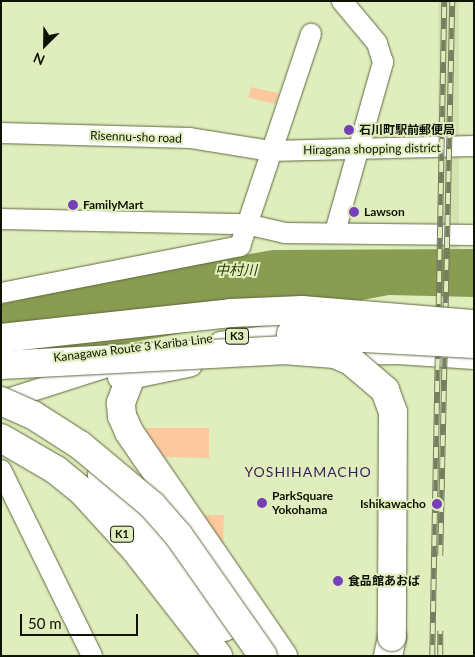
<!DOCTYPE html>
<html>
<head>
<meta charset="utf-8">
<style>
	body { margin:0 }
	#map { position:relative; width:475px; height:657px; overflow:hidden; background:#e0eebe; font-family:Lato,"Noto Sans JP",sans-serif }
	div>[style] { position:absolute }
	.built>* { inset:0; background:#d4e3ad; transform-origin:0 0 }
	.green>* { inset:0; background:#fcc99e; transform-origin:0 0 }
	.water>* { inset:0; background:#899c51 }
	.roads { filter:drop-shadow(0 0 1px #5e693e) drop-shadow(0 0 1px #5e693e) }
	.minor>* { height:20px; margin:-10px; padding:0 10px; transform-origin:10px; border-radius:10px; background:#fff }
	.highway>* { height:28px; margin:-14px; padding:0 14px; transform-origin:14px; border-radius:14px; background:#fff }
	.rail>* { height:5.5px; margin-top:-2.75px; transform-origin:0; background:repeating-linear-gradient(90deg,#e0eebe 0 11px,#757e5e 0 22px); box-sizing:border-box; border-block:1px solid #757e5e }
	.bridges { filter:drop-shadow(0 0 1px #5e693e) drop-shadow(0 0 1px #5e693e) }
	.highway-bridge>* { height:28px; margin:-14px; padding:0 14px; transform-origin:14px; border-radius:14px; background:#fff }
	.dots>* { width:14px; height:14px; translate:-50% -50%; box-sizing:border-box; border:2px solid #e0eebe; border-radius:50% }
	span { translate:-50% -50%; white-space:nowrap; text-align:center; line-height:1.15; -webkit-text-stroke:4px #e0eebe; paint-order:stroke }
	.shield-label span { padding:1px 4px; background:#e0eebe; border:1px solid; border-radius:4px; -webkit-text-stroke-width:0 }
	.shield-label { font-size:11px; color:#0f1303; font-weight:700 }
	.poi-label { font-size:12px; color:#0f1303; font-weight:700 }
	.left { translate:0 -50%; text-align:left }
	.right { translate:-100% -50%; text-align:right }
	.street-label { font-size:12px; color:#0f1303 }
	.water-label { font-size:14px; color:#2f3b00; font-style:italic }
	.neighbourhood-label { font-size:14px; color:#391f59; letter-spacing:1px }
	.frame { position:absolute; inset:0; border:2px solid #0f1303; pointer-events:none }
	.north { position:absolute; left:20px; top:20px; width:50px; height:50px; -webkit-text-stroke:4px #e0eebe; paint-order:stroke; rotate:203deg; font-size:14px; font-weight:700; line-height:20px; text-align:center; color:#0f1303 }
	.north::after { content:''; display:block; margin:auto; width:18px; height:22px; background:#0f1303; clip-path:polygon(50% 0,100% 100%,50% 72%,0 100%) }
	.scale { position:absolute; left:20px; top:614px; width:118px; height:22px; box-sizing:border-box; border:2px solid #0f1303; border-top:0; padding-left:6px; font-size:15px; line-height:18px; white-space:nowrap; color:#0f1303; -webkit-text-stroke:4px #e0eebe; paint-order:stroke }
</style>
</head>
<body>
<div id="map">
	<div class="built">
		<i style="left:438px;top:1px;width:21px;height:249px"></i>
	</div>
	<div class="green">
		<i style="left:251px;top:87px;width:28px;height:11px;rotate:13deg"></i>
		<i style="clip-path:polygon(145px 428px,209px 428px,209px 458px,159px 457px)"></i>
		<i style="clip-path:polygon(198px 515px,224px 515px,223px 551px)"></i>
	</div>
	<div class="water">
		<i style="clip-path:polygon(474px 249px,474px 297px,389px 295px,117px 345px,1px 373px,1px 304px,167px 268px,273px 250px)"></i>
	</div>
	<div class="roads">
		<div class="minor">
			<i style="left:1px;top:133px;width:189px;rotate:1.5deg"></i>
			<i style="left:190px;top:138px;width:81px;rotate:9.2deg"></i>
			<i style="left:270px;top:151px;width:204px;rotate:-1.4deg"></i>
			<i style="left:1px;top:219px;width:245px;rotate:1.2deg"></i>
			<i style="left:246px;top:224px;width:39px;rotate:13deg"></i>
			<i style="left:284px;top:233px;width:190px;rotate:0.6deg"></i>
			<i style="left:335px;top:232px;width:177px;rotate:-74.2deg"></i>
			<i style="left:383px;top:62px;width:20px;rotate:-108deg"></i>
			<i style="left:377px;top:43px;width:55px;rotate:-129.8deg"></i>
			<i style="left:1px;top:293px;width:244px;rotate:-11.1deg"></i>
			<i style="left:240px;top:246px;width:224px;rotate:-71.5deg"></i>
			<i style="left:220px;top:342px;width:86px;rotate:-7.4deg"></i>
			<i style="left:338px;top:355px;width:60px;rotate:-1deg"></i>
			<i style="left:398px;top:354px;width:76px;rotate:3.8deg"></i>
			<i style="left:118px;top:378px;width:12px;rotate:5deg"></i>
			<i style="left:130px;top:379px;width:63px;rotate:-11.8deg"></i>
			<i style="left:1px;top:401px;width:115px;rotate:-17.7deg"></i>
			<i style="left:1px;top:470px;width:207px;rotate:63.9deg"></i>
		</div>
		<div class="highway">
			<i style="left:130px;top:379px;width:26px;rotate:111deg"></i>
			<i style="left:121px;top:403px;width:13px;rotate:86deg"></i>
			<i style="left:122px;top:416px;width:17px;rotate:66deg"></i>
			<i style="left:129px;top:432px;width:272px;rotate:55.5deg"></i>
			<i style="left:1px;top:438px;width:64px;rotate:30.2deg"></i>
			<i style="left:56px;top:470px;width:35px;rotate:39deg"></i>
			<i style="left:83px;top:492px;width:76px;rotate:47.7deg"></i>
			<i style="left:134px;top:548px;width:137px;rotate:52.1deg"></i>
			<i style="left:102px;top:475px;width:79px;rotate:48.1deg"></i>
			<i style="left:155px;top:534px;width:116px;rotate:53.4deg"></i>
			<i style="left:388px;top:656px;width:19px;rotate:-78deg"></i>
		</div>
	</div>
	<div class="rail">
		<i style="left:440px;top:556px;width:555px;rotate:-88.76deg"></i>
		<i style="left:432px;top:656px;width:655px;rotate:-88.95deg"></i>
		<i style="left:440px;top:656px;width:25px;rotate:-90deg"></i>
	</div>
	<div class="bridges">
		<div class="highway-bridge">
			<i style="left:291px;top:334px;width:183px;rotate:3.1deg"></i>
			<i style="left:1px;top:338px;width:231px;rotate:-6.2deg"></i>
			<i style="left:231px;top:313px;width:71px;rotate:-2.4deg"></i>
			<i style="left:302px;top:310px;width:173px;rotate:4.7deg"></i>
			<i style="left:1px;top:365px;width:282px;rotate:-3deg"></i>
			<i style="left:283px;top:350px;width:52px;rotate:4.4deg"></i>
			<i style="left:335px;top:354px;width:17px;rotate:24deg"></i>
			<i style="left:351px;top:361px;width:45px;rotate:40.5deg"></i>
			<i style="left:385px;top:390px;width:23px;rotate:70deg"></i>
			<i style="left:393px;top:412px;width:225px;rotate:90.3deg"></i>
			<i style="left:1px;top:401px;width:35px;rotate:24deg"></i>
			<i style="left:33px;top:415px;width:56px;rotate:32.6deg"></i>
			<i style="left:80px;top:445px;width:94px;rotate:39.8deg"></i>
			<i style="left:152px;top:505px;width:41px;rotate:48.9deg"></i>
			<i style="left:179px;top:536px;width:146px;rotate:55deg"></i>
		</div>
	</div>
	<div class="dots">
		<i style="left:349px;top:130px;background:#7640b6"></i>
		<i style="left:73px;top:205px;background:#7640b6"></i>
		<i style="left:354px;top:212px;background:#7640b6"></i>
		<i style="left:262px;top:503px;background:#7640b6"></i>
		<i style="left:437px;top:504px;background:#7640b6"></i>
		<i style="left:338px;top:581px;background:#7640b6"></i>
	</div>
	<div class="shield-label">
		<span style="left:237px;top:336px">K3</span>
		<span style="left:122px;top:534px">K1</span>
	</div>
	<div class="poi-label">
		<span class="left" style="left:359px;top:130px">石川町駅前郵便局</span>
		<span class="left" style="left:83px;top:205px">FamilyMart</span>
		<span class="left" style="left:364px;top:212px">Lawson</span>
		<span class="left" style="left:272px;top:503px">ParkSquare<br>Yokohama</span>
		<span class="right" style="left:426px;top:504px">Ishikawacho</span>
		<span class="left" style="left:348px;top:581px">食品館あおば</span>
	</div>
	<div class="street-label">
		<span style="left:136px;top:137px;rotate:2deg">Risennu-sho road</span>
		<span style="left:372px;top:149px;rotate:-1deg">Hiragana shopping district</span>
		<span style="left:133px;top:348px;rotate:-7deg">Kanagawa Route 3 Kariba Line</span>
	</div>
	<div class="water-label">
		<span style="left:236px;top:270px">中村川</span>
	</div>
	<div class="neighbourhood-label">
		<span style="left:308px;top:472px">YOSHIHAMACHO</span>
	</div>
	<div class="frame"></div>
	<div class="north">N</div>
	<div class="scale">50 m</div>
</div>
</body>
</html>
